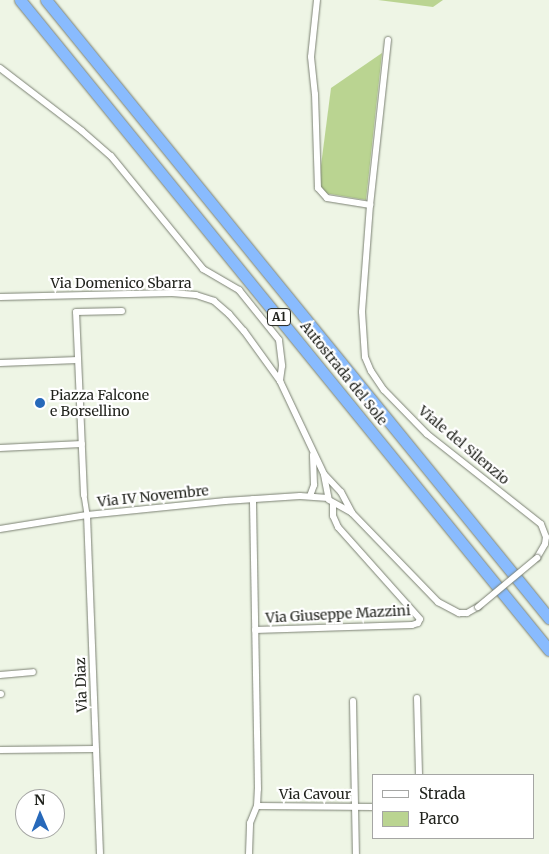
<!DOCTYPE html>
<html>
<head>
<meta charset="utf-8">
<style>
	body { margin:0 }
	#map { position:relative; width:549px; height:854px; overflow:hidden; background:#eef5e5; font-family:Merriweather,serif }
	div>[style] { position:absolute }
	.green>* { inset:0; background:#bad491 }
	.roads { filter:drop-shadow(0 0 1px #7b8173) drop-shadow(0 0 1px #7b8173) }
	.pedestrian>* { height:4.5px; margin:-2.25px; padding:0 2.25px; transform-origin:2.25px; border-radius:2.25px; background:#fff }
	.minor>* { height:6px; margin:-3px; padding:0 3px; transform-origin:3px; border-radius:3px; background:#fff }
	.motorway>* { height:11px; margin:-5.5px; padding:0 5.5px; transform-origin:5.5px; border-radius:5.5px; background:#89bbfe }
	.bridges { filter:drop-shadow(0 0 1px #7b8173) drop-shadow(0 0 1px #7b8173) }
	.minor-bridge>* { height:6px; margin:-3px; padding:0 3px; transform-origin:3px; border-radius:3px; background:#fff }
	.dots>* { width:14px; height:14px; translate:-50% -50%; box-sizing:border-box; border:2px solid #fff; border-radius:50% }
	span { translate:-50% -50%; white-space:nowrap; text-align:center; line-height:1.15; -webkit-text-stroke:4.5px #fff; paint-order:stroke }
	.shield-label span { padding:1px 4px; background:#fff; border:1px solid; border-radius:4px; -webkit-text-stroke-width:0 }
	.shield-label { font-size:12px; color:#1f211b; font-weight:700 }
	.street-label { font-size:14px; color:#1f211b }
	.poi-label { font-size:14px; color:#1f211b }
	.left { translate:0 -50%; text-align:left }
	.legend { position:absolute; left:372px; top:774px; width:162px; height:65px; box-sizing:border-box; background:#fff; border:1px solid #a5a6a4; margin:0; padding:6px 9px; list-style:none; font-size:15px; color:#1f211b }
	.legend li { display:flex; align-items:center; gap:10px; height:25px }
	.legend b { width:25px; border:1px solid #a5a6a4 }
	.north { position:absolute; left:15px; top:789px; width:50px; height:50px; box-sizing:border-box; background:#fff; border:1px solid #a5a6a4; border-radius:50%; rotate:359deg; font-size:14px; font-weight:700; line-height:20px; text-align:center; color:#1f211b }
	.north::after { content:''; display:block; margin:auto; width:18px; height:22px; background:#2769ba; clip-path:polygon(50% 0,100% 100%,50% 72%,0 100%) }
</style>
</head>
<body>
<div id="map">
	<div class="green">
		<i style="clip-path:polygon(378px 0,443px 0,433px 7px)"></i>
		<i style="clip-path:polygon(382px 53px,366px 200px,324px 193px,319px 181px,331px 88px)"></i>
	</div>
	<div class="roads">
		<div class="pedestrian">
			<i style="left:84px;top:495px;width:20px;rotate:81deg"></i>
		</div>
		<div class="minor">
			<i style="left:317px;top:0;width:57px;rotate:96deg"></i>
			<i style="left:311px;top:57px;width:37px;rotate:84deg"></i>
			<i style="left:315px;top:94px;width:94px;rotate:88.2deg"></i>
			<i style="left:318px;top:188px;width:13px;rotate:48deg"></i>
			<i style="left:327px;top:198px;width:44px;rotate:9.2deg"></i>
			<i style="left:388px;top:40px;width:166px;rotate:96.2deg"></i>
			<i style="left:370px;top:205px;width:107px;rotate:94.3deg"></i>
			<i style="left:362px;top:312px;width:45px;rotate:86.2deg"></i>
			<i style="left:365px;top:357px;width:15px;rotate:67deg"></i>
			<i style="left:371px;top:371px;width:23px;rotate:56deg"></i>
			<i style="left:384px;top:390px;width:62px;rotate:45.7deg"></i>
			<i style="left:427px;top:434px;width:145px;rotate:38.3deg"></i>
			<i style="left:541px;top:524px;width:14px;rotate:69deg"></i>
			<i style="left:546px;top:537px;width:7px;rotate:98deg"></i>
			<i style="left:545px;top:544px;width:16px;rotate:120deg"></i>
			<i style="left:0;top:68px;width:103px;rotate:37.5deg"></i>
			<i style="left:82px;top:131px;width:38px;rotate:41deg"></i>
			<i style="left:111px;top:156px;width:146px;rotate:50.8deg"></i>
			<i style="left:203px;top:269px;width:42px;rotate:30.3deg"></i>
			<i style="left:239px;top:290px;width:64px;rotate:51.3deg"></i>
			<i style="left:279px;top:340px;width:26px;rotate:83deg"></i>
			<i style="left:282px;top:366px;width:15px;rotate:98deg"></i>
			<i style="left:0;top:297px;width:172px;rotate:-1.3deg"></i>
			<i style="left:172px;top:293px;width:24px;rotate:5deg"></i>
			<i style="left:196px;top:295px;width:19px;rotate:18deg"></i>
			<i style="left:214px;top:301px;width:20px;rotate:41deg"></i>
			<i style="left:229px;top:314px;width:23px;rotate:49deg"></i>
			<i style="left:244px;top:331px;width:62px;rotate:54.2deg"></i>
			<i style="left:280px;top:381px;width:103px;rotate:64.7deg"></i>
			<i style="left:324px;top:474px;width:25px;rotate:47deg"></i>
			<i style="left:341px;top:492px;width:24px;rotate:62deg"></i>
			<i style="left:0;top:363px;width:78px;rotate:-2.2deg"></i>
			<i style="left:0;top:448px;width:82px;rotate:-2.8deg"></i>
			<i style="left:324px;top:475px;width:25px;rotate:79deg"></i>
			<i style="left:329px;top:500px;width:26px;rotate:29deg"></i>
			<i style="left:352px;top:513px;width:124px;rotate:46deg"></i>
			<i style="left:438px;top:602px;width:24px;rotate:28deg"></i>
			<i style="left:459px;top:613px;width:8px"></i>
			<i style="left:467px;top:613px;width:13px;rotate:-29deg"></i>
			<i style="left:84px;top:495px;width:183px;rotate:-92.5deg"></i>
			<i style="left:76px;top:312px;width:46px;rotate:-1.2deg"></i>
			<i style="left:310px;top:496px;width:12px;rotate:-70deg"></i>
			<i style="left:314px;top:485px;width:30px;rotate:-92deg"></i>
			<i style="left:87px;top:515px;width:339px;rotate:87.8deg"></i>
			<i style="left:0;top:529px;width:88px;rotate:-9.1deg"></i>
			<i style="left:87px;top:515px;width:139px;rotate:-5.8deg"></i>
			<i style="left:225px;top:501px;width:75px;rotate:-3.8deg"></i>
			<i style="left:300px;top:496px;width:28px;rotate:4deg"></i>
			<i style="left:255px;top:630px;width:157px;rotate:-1.8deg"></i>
			<i style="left:412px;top:625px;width:6px;rotate:-18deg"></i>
			<i style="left:418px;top:623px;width:4px;rotate:-63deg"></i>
			<i style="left:420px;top:619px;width:123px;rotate:-131.7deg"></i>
			<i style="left:338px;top:527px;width:12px;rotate:-114deg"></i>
			<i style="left:333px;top:516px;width:13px;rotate:-90deg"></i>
			<i style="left:0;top:675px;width:33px;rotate:-5deg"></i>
			<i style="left:0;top:694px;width:1px"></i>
			<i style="left:417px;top:698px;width:77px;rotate:88.5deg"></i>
			<i style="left:353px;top:701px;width:153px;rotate:88.9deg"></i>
			<i style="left:0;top:750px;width:95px;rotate:-0.6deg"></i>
			<i style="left:257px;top:806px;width:116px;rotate:0.5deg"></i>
			<i style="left:249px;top:854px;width:31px;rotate:-88deg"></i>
			<i style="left:250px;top:823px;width:18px;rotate:-68deg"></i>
			<i style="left:257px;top:806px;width:17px;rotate:-87deg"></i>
			<i style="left:258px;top:789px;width:290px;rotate:-91deg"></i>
		</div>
		<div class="motorway">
			<i style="left:20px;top:0;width:838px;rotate:50.86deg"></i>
			<i style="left:46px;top:0;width:797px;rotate:50.86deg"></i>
		</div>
	</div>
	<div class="bridges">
		<div class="minor-bridge">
			<i style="left:478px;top:607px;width:77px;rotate:-39.7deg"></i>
		</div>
	</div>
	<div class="dots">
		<i style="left:40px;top:403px;background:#2769ba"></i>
	</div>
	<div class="shield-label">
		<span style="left:279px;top:317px">A1</span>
	</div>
	<div class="street-label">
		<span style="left:121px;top:283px">Via Domenico Sbarra</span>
		<span style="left:344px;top:373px;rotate:51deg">Autostrada del Sole</span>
		<span style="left:464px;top:445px;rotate:40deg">Viale del Silenzio</span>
		<span style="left:153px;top:496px;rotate:-6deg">Via IV Novembre</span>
		<span style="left:338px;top:614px;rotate:-3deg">Via Giuseppe Mazzini</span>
		<span style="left:81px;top:685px;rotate:-92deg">Via Diaz</span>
		<span style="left:315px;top:794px">Via Cavour</span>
	</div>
	<div class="poi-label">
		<span class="left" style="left:50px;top:403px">Piazza Falcone<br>e Borsellino</span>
	</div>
	<ul class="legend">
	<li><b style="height:6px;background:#fff"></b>Strada</li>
	<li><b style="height:14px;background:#bad491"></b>Parco</li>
	</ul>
	<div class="north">N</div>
</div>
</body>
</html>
